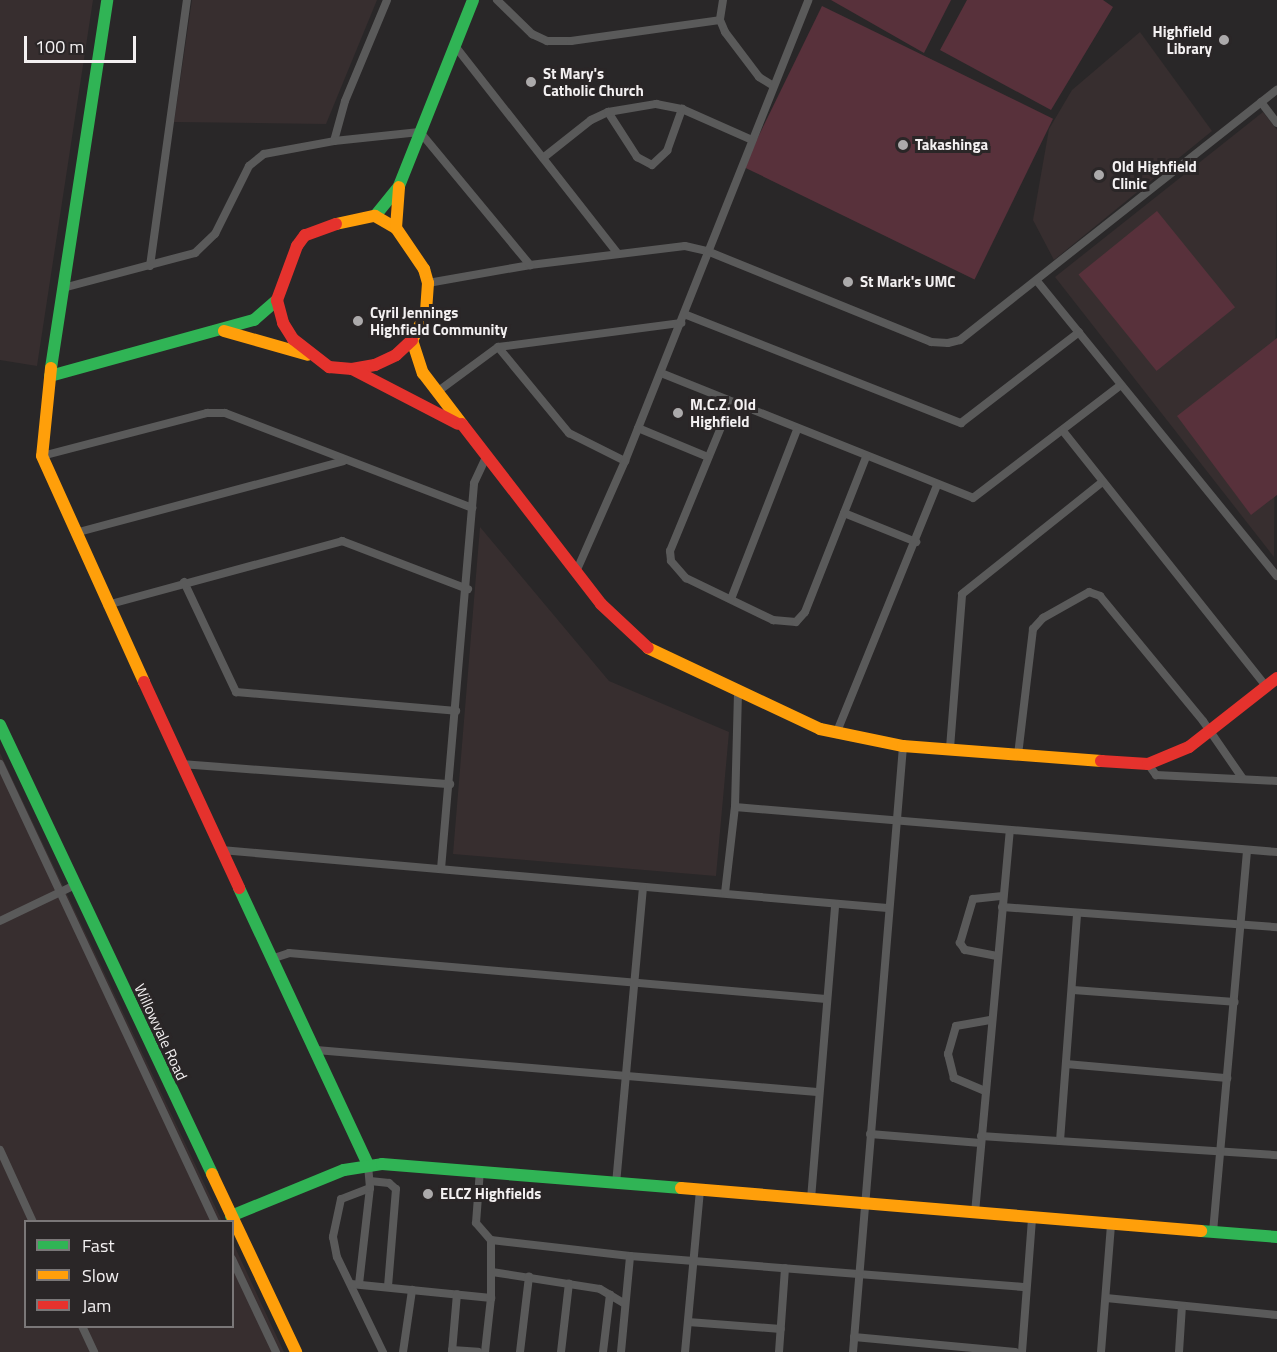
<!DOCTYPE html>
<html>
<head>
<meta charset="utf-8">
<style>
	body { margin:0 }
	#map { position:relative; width:1277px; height:1352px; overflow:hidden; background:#292728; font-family:"Titillium Web",sans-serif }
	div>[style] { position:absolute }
	.built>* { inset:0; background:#372e2f }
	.green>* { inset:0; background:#58313b; transform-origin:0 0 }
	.street>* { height:8px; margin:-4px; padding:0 4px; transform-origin:4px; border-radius:4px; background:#5a5a5a }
	.fast>* { height:12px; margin:-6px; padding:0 6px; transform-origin:6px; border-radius:6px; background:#30b455 }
	.slow>* { height:12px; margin:-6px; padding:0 6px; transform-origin:6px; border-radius:6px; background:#ff9f0a }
	.jam>* { height:12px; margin:-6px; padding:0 6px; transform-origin:6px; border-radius:6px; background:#e5322d }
	.dots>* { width:16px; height:16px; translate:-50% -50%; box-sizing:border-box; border:3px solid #2a2627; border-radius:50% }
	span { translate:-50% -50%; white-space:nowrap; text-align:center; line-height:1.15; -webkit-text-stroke:6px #2a2627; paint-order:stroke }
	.poi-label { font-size:15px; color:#f3f0f1; font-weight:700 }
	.right { translate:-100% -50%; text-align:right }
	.left { translate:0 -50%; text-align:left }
	.street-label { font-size:15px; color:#f3f0f1 }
	.legend { position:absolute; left:24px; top:1220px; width:210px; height:108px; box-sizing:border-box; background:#2a2627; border:2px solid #7a7778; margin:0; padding:8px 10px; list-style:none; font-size:18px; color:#f3f0f1 }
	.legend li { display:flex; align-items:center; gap:12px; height:30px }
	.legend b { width:30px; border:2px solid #7a7778 }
	.scale { position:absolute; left:24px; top:36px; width:112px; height:27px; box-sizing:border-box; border:3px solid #f3f0f1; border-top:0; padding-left:8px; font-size:18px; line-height:21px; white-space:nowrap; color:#f3f0f1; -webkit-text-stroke:4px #2a2627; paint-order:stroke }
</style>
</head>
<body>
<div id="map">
	<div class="built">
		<i style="clip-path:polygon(0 0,93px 0,37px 366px,0 360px)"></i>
		<i style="clip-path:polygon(192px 0,377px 0,326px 124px,174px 122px)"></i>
		<i style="clip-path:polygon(1140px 32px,1212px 131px,1054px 260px,1033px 220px,1049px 129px,1072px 90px)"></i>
		<i style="clip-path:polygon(1263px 112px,1277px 130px,1274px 557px,1055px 277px)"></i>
		<i style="clip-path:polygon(480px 527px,609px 681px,729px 732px,716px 876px,453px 854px)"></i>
		<i style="clip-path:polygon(0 753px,222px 1221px,26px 1222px,26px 1326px,232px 1326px,233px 1243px,284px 1352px,0 1352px)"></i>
	</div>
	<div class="green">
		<i style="clip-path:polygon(831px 0,951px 0,924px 53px)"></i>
		<i style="clip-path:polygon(967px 0,1103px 0,1113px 7px,1051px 110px,940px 50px)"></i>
		<i style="left:822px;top:6px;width:257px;height:179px;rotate:26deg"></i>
		<i style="left:1157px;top:211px;width:124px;height:101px;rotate:51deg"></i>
		<i style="clip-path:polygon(1277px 338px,1277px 495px,1251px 515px,1177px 416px)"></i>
	</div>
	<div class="street">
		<i style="left:497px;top:0;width:49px;rotate:44.2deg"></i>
		<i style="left:532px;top:34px;width:17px;rotate:25deg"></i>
		<i style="left:547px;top:41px;width:24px"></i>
		<i style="left:571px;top:41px;width:150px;rotate:-8deg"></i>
		<i style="left:723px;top:0;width:20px;rotate:99deg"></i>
		<i style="left:720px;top:20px;width:13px;rotate:67deg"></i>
		<i style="left:725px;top:32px;width:56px;rotate:52.9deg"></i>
		<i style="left:759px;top:77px;width:15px;rotate:32deg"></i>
		<i style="left:455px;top:46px;width:264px;rotate:51.9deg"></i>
		<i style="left:1261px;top:102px;width:26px;rotate:53deg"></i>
		<i style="left:608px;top:112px;width:54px;rotate:57.2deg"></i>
		<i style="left:637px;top:157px;width:17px;rotate:28deg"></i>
		<i style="left:652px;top:165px;width:21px;rotate:-43deg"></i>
		<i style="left:667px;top:151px;width:45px;rotate:-70.3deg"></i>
		<i style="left:334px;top:141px;width:41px;rotate:-74.6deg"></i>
		<i style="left:345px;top:101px;width:109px;rotate:-67.4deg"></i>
		<i style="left:543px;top:158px;width:61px;rotate:-38.4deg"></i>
		<i style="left:591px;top:120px;width:19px;rotate:-25deg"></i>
		<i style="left:608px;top:112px;width:49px;rotate:-9.5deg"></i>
		<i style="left:656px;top:104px;width:26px;rotate:11deg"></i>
		<i style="left:682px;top:109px;width:77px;rotate:23.9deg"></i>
		<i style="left:150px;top:266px;width:269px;rotate:-82.1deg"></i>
		<i style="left:1037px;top:281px;width:380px;rotate:50.9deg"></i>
		<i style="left:428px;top:283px;width:104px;rotate:-10deg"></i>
		<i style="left:530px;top:265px;width:156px;rotate:-7deg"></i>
		<i style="left:685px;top:246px;width:23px;rotate:13deg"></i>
		<i style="left:707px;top:251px;width:242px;rotate:22.1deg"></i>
		<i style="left:931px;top:342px;width:17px;rotate:3deg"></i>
		<i style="left:948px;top:343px;width:12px;rotate:-14deg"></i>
		<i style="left:960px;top:340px;width:404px;rotate:-38.3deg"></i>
		<i style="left:63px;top:288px;width:137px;rotate:-14.9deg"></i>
		<i style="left:195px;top:253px;width:28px;rotate:-44deg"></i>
		<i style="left:215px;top:234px;width:76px;rotate:-63.4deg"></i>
		<i style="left:249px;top:166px;width:19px;rotate:-39deg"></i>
		<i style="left:264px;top:154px;width:71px;rotate:-10.5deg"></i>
		<i style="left:334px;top:141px;width:86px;rotate:-6deg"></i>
		<i style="left:420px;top:132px;width:173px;rotate:50.4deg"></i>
		<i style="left:684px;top:314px;width:298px;rotate:21.5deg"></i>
		<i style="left:961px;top:423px;width:149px;rotate:-37.6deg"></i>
		<i style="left:498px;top:347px;width:112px;rotate:50.5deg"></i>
		<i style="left:569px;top:433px;width:63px;rotate:26.6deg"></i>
		<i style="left:661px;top:373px;width:336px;rotate:21.8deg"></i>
		<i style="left:973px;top:498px;width:186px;rotate:-37.4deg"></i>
		<i style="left:437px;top:392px;width:76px;rotate:-36.4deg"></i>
		<i style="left:498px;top:347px;width:185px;rotate:-7.5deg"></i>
		<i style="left:731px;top:403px;width:160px;rotate:112.4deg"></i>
		<i style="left:670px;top:551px;width:10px;rotate:84deg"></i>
		<i style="left:671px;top:561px;width:23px;rotate:49deg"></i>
		<i style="left:686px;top:578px;width:97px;rotate:25.8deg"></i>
		<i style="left:773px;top:620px;width:23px;rotate:5deg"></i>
		<i style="left:796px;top:622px;width:13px;rotate:-48deg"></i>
		<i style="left:805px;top:612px;width:167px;rotate:-68.5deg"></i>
		<i style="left:638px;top:428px;width:76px;rotate:22.5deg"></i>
		<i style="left:1063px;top:431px;width:326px;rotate:51.5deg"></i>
		<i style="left:42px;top:456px;width:171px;rotate:-14.6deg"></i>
		<i style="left:207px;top:413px;width:18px"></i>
		<i style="left:225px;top:413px;width:265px;rotate:21deg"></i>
		<i style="left:844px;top:513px;width:78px;rotate:21.9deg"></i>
		<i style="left:75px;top:533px;width:278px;rotate:-15deg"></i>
		<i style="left:576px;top:572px;width:121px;rotate:-66.2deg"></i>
		<i style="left:625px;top:461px;width:496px;rotate:-68.3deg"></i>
		<i style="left:184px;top:582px;width:122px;rotate:64.7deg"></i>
		<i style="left:236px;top:692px;width:221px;rotate:4.9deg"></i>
		<i style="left:731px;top:599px;width:181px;rotate:-68.7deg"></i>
		<i style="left:107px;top:605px;width:244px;rotate:-15.2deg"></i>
		<i style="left:342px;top:541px;width:135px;rotate:20.9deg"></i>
		<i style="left:836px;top:734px;width:269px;rotate:-67.9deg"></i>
		<i style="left:950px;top:748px;width:154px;rotate:-85.5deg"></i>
		<i style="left:962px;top:594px;width:178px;rotate:-38.6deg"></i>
		<i style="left:1018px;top:755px;width:127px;rotate:-83.2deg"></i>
		<i style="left:1033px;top:629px;width:15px;rotate:-48deg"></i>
		<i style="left:1043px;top:618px;width:53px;rotate:-29.5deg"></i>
		<i style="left:1089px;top:592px;width:12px;rotate:20deg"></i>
		<i style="left:1100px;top:596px;width:162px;rotate:50.5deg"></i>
		<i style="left:1203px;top:721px;width:70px;rotate:55.4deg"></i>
		<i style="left:0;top:764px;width:506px;rotate:64.85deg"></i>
		<i style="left:181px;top:764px;width:270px;rotate:4.3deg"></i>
		<i style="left:1148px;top:764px;width:14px;rotate:54deg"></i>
		<i style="left:1156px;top:775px;width:121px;rotate:2.8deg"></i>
		<i style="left:735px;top:807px;width:544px;rotate:4.75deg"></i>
		<i style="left:221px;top:850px;width:669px;rotate:4.98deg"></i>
		<i style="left:441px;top:869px;width:387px;rotate:-85.1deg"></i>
		<i style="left:474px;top:483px;width:29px;rotate:-65deg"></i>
		<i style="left:725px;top:893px;width:87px;rotate:-83.4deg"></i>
		<i style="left:735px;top:807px;width:115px;rotate:-88.5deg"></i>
		<i style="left:1002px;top:907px;width:276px;rotate:4.2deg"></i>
		<i style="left:0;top:921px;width:83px;rotate:-25.6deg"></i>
		<i style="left:997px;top:956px;width:33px;rotate:-169deg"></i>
		<i style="left:965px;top:950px;width:9px;rotate:-126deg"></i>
		<i style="left:960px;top:943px;width:46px;rotate:-73.5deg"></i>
		<i style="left:973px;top:899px;width:30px;rotate:-6deg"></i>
		<i style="left:271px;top:959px;width:19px;rotate:-18deg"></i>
		<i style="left:289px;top:953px;width:539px;rotate:4.9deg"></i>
		<i style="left:1073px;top:990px;width:162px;rotate:4.2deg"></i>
		<i style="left:316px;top:1050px;width:503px;rotate:4.79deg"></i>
		<i style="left:1066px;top:1064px;width:162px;rotate:5deg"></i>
		<i style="left:985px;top:1091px;width:34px;rotate:-157deg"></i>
		<i style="left:954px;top:1078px;width:25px;rotate:-104deg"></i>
		<i style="left:948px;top:1054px;width:29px;rotate:-74deg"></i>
		<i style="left:956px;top:1026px;width:36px;rotate:-10deg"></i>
		<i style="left:870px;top:1134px;width:111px;rotate:4.6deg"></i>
		<i style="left:981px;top:1136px;width:297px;rotate:3.7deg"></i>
		<i style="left:1060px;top:1141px;width:227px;rotate:-85.7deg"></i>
		<i style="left:0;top:1150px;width:79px;rotate:65.4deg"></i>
		<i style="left:480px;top:1170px;width:53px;rotate:94.3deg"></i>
		<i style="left:476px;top:1223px;width:23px;rotate:49deg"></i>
		<i style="left:491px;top:1240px;width:140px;rotate:6.6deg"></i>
		<i style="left:630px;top:1256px;width:397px;rotate:4.5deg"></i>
		<i style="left:370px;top:1181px;width:19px;rotate:6deg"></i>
		<i style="left:389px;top:1183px;width:9px;rotate:41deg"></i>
		<i style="left:396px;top:1189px;width:98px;rotate:94.7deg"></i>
		<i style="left:616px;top:1184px;width:297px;rotate:-84.8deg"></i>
		<i style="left:370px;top:1188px;width:31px;rotate:159deg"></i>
		<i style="left:341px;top:1199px;width:39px;rotate:102deg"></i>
		<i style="left:333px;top:1237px;width:20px;rotate:79deg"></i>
		<i style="left:337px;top:1257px;width:106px;rotate:64.2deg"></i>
		<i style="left:811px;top:1199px;width:296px;rotate:-85.3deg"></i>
		<i style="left:975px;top:1213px;width:383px;rotate:-84.8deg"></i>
		<i style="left:1213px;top:1232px;width:383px;rotate:-84.9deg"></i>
		<i style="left:232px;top:1259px;width:103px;rotate:64.7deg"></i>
		<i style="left:492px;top:1272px;width:109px;rotate:8.9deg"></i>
		<i style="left:600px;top:1289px;width:29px;rotate:31deg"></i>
		<i style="left:351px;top:1284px;width:141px;rotate:5.7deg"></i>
		<i style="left:359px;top:1284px;width:97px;rotate:-83.5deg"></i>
		<i style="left:370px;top:1188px;width:23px;rotate:-95deg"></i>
		<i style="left:1106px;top:1298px;width:172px;rotate:5.7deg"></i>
		<i style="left:688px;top:1322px;width:93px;rotate:4.3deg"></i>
		<i style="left:82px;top:1326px;width:29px;rotate:65deg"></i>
		<i style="left:854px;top:1337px;width:162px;rotate:5.3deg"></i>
		<i style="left:452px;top:1350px;width:26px;rotate:4deg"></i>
		<i style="left:403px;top:1352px;width:63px;rotate:-81.7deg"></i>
		<i style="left:452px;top:1352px;width:58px;rotate:-85.1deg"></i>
		<i style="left:485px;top:1352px;width:54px;rotate:-83.7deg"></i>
		<i style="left:491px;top:1298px;width:58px;rotate:-90deg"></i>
		<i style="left:520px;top:1352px;width:76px;rotate:-83.2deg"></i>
		<i style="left:561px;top:1352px;width:69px;rotate:-83.4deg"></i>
		<i style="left:603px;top:1352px;width:58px;rotate:-83.1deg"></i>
		<i style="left:621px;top:1352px;width:96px;rotate:-84.6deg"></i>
		<i style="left:685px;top:1352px;width:163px;rotate:-84.7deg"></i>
		<i style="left:779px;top:1352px;width:84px;rotate:-85.9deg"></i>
		<i style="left:853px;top:1352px;width:608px;rotate:-85.28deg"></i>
		<i style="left:1022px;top:1352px;width:134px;rotate:-85.7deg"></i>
		<i style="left:1101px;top:1352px;width:128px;rotate:-85.5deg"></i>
		<i style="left:1179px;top:1352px;width:46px;rotate:-86.3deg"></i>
	</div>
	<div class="fast">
		<i style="left:375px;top:216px;width:38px;rotate:-51deg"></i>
		<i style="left:399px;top:186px;width:200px;rotate:-68.3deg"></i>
		<i style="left:51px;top:368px;width:372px;rotate:-81.3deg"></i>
		<i style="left:50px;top:376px;width:212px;rotate:-15.4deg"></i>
		<i style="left:254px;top:320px;width:30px;rotate:-41deg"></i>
		<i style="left:0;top:725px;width:497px;rotate:64.7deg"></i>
		<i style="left:239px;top:888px;width:306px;rotate:65deg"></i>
		<i style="left:231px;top:1216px;width:122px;rotate:-22.2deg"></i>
		<i style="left:344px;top:1170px;width:38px;rotate:-9deg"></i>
		<i style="left:382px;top:1164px;width:300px;rotate:4.6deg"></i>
		<i style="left:1201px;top:1231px;width:76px;rotate:4.5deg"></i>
	</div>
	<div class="slow">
		<i style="left:336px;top:224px;width:40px;rotate:-12deg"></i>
		<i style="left:375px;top:216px;width:24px;rotate:30deg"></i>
		<i style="left:396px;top:228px;width:50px;rotate:55.7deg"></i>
		<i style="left:424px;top:269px;width:15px;rotate:74deg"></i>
		<i style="left:428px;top:283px;width:30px;rotate:94deg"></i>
		<i style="left:426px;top:313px;width:30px;rotate:117deg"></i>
		<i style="left:412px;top:340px;width:35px;rotate:72deg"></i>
		<i style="left:423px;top:373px;width:64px;rotate:52.6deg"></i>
		<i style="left:396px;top:228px;width:41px;rotate:-85.8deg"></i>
		<i style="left:224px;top:331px;width:87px;rotate:15.9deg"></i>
		<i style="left:51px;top:368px;width:88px;rotate:95.8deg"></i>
		<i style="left:42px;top:456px;width:248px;rotate:65.7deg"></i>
		<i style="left:648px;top:648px;width:190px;rotate:25.2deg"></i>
		<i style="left:820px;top:729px;width:85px;rotate:11.6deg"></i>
		<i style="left:903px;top:746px;width:199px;rotate:4.3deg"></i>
		<i style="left:212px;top:1174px;width:197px;rotate:64.7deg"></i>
		<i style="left:681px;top:1188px;width:522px;rotate:4.73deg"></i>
	</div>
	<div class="jam">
		<i style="left:336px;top:224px;width:33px;rotate:160deg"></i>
		<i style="left:305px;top:235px;width:14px;rotate:126deg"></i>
		<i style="left:297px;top:246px;width:58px;rotate:110.3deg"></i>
		<i style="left:277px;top:300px;width:24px;rotate:75deg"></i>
		<i style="left:283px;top:323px;width:19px;rotate:58deg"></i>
		<i style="left:293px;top:339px;width:46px;rotate:37.9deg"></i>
		<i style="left:329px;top:367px;width:23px;rotate:5deg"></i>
		<i style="left:352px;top:369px;width:23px;rotate:-10deg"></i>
		<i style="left:375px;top:365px;width:23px;rotate:-25deg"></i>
		<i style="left:396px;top:355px;width:22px;rotate:-43deg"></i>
		<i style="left:352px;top:369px;width:119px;rotate:27.4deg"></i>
		<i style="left:462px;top:424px;width:227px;rotate:52.3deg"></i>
		<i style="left:601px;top:604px;width:64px;rotate:43.1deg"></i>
		<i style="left:144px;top:682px;width:227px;rotate:65.2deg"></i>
		<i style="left:1101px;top:761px;width:47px;rotate:3.7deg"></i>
		<i style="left:1148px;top:764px;width:44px;rotate:-22.5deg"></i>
		<i style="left:1189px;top:747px;width:112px;rotate:-38.1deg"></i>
	</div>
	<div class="dots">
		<i style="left:1224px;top:40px;background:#acaaab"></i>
		<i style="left:531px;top:82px;background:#acaaab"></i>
		<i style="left:903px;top:145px;background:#acaaab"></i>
		<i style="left:1099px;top:175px;background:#acaaab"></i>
		<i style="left:848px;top:282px;background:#acaaab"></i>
		<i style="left:358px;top:321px;background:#acaaab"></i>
		<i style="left:678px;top:413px;background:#acaaab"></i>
		<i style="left:428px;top:1194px;background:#acaaab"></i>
	</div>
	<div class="poi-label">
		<span class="right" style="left:1212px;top:40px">Highfield<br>Library</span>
		<span class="left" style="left:543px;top:82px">St Mary's<br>Catholic Church</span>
		<span class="left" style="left:915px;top:145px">Takashinga</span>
		<span class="left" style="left:1112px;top:175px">Old Highfield<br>Clinic</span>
		<span class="left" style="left:860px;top:282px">St Mark's UMC</span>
		<span class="left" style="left:370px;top:321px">Cyril Jennings<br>Highfield Community</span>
		<span class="left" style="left:690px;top:413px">M.C.Z. Old<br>Highfield</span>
		<span class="left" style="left:440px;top:1194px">ELCZ Highfields</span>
	</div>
	<div class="street-label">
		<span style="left:161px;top:1032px;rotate:65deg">Willowvale Road</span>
	</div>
	<ul class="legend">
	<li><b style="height:8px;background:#30b455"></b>Fast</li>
	<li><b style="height:8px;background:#ff9f0a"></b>Slow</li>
	<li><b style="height:8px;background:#e5322d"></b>Jam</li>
	</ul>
	<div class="scale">100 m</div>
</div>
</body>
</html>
